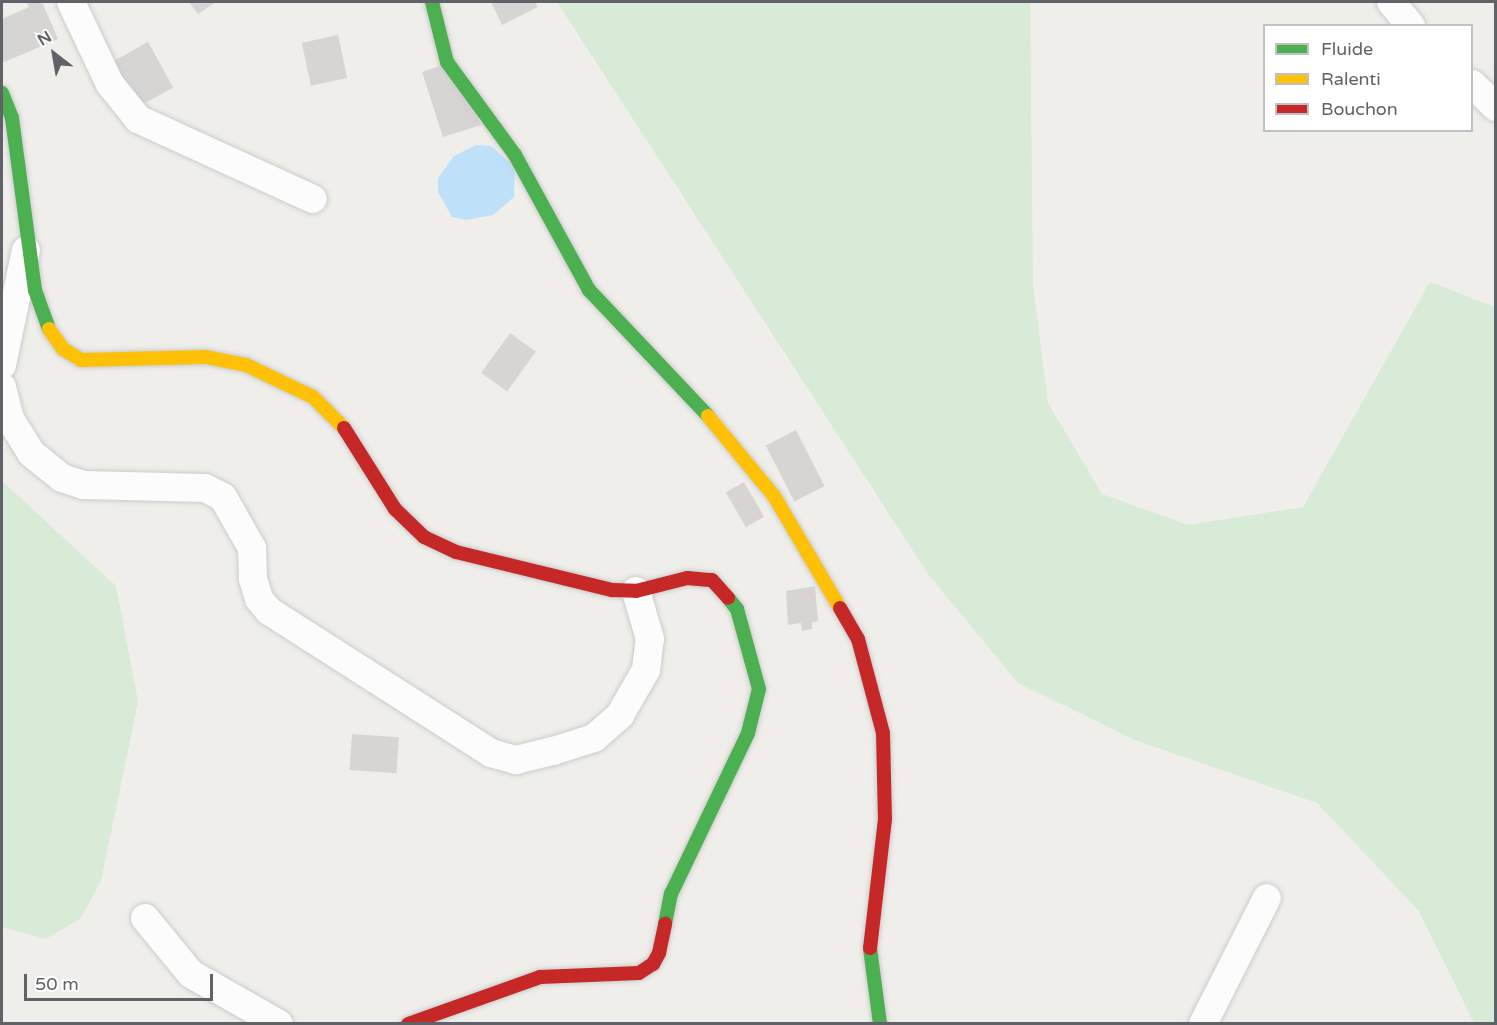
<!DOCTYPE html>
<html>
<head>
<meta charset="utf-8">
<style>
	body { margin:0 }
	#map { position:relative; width:1497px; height:1025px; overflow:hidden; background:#efeeea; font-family:"Varela Round",sans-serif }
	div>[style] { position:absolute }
	.green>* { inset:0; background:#d8ebd6 }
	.water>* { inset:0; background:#bfe0f9 }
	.building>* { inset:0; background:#d6d5d3; transform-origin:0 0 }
	.roads { filter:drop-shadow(0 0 2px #cbcccc) drop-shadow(0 0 2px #cbcccc) }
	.street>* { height:28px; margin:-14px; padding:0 14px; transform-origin:14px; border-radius:14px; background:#fdfcfc }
	.fast>* { height:14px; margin:-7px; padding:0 7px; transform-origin:7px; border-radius:7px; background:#4caf50 }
	.slow>* { height:14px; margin:-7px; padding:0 7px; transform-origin:7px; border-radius:7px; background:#ffc107 }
	.jam>* { height:14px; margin:-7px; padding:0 7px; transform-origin:7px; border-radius:7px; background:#c62828 }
	span { translate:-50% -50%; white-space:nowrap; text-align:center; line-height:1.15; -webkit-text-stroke:6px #fff; paint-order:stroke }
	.frame { position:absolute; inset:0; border:3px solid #5f6368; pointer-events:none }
	.legend { position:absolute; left:1263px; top:24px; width:210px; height:108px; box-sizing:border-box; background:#fff; border:2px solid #bfc1c3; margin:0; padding:8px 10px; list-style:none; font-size:18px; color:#5f6368 }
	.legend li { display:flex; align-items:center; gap:12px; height:30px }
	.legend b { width:30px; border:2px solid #bfc1c3 }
	.north { position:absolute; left:24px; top:24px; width:60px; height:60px; -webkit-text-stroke:4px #fff; paint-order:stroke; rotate:329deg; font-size:16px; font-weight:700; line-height:24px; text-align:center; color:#5f6368 }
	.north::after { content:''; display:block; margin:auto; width:21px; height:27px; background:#5f6368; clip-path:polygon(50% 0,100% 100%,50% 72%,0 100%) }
	.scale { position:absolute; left:24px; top:974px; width:189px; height:27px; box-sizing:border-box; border:3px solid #5f6368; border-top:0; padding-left:8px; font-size:18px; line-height:21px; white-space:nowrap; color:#5f6368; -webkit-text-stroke:4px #fff; paint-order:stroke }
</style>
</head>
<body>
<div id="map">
	<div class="green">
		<i style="clip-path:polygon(557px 2px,1030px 2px,1033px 283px,1048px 403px,1102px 494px,1188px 525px,1303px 507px,1430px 282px,1495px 307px,1495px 1023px,1474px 1023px,1419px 911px,1317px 803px,1135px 740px,1018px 683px,928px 574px)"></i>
		<i style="clip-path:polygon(2px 481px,116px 586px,138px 702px,101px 881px,80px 919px,46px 939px,2px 927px)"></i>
	</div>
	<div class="water">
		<i style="clip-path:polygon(476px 145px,491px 146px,515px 167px,514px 197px,493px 215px,466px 220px,452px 217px,438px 192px,438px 178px,454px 156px)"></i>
	</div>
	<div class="building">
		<i style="clip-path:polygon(42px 2px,58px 39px,2px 63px,2px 19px,29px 7px,27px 3px)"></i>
		<i style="clip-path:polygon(189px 2px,216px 2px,198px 14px)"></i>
		<i style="clip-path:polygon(491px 2px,535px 2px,538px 7px,502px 25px)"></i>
		<i style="left:338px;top:35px;width:44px;height:37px;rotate:78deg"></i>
		<i style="left:148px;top:42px;width:52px;height:51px;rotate:61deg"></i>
		<i style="clip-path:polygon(452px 62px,481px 125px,443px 137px,422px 72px)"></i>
		<i style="left:510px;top:333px;width:32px;height:49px;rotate:36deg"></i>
		<i style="left:796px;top:430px;width:63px;height:34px;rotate:63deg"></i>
		<i style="left:744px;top:482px;width:40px;height:21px;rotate:60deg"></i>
		<i style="clip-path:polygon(815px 586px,818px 621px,812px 622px,812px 629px,802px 631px,801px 623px,788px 625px,786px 591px)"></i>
		<i style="left:352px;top:734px;width:47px;height:36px;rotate:4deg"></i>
	</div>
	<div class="roads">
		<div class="street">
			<i style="left:71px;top:2px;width:91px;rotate:64.6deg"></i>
			<i style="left:110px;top:84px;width:45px;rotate:51.3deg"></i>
			<i style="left:138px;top:119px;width:192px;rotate:24.6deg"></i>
			<i style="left:1391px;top:2px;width:31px;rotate:50deg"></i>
			<i style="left:1472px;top:84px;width:33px;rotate:44deg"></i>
			<i style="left:2px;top:365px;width:117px;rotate:-78.2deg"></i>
			<i style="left:2px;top:387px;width:33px;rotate:76deg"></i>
			<i style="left:10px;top:419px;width:40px;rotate:58deg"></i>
			<i style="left:31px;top:453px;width:40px;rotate:39deg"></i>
			<i style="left:62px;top:478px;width:23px;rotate:18deg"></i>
			<i style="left:84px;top:485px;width:121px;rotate:1.4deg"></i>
			<i style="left:205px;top:488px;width:20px;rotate:27deg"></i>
			<i style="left:223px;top:497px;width:59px;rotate:60.4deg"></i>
			<i style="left:252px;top:548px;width:31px;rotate:88deg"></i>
			<i style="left:253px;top:579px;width:21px;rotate:73deg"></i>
			<i style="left:259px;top:599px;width:16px;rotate:50deg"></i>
			<i style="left:269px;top:611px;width:264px;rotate:32.6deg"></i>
			<i style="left:491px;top:753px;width:26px;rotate:16deg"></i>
			<i style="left:516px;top:760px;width:38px;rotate:-14deg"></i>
			<i style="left:553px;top:751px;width:43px;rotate:-17.6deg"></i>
			<i style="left:594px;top:738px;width:35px;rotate:-41deg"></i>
			<i style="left:620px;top:715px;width:52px;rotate:-60deg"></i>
			<i style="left:646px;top:670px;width:31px;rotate:-83deg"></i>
			<i style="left:650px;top:639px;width:50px;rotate:-106.3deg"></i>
			<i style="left:145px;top:918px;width:72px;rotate:50.6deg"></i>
			<i style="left:191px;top:974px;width:101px;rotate:29.6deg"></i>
			<i style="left:1203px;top:1024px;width:141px;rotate:-63.1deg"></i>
		</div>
		<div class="fast">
			<i style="left:432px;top:2px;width:62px;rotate:76deg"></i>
			<i style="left:447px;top:62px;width:115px;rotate:53.8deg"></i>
			<i style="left:515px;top:155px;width:154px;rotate:61.3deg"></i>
			<i style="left:589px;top:290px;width:173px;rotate:46.6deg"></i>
			<i style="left:2px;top:93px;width:27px;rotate:68deg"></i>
			<i style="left:12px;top:118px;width:174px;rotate:82.4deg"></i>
			<i style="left:35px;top:290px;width:41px;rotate:70.3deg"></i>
			<i style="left:665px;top:924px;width:31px;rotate:-79deg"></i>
			<i style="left:671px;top:894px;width:178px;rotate:-64.4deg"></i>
			<i style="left:748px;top:733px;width:45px;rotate:-76deg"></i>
			<i style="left:759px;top:689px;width:83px;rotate:-105.4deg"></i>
			<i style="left:737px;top:609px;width:14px;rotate:-129deg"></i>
			<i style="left:870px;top:948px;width:77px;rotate:82.5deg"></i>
		</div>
		<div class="slow">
			<i style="left:49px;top:329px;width:24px;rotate:55deg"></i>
			<i style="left:63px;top:349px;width:21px;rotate:31deg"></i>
			<i style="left:81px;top:360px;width:125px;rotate:-1.4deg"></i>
			<i style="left:206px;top:357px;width:41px;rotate:11.3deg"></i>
			<i style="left:246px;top:365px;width:74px;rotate:25.5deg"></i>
			<i style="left:313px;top:397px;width:44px;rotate:45deg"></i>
			<i style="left:708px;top:416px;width:104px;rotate:50.5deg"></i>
			<i style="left:774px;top:496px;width:130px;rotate:59.5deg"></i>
		</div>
		<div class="jam">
			<i style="left:344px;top:428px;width:96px;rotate:57.8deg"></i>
			<i style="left:395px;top:509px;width:40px;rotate:44deg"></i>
			<i style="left:424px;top:537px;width:35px;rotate:25deg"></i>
			<i style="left:456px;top:552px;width:161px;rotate:13.7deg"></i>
			<i style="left:612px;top:590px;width:24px;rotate:2deg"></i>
			<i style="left:636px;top:591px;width:53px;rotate:-14.3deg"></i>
			<i style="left:687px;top:578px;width:25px;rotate:5deg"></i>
			<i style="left:712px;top:580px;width:24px;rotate:48deg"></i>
			<i style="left:840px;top:608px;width:36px;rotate:60deg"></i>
			<i style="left:858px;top:639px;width:97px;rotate:75.1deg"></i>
			<i style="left:883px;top:733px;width:86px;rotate:88.7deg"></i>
			<i style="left:885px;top:819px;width:130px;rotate:96.6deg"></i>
			<i style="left:408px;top:1024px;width:140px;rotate:-19.6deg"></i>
			<i style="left:540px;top:977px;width:99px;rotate:-2.3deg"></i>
			<i style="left:639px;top:973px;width:17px;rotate:-33deg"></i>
			<i style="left:653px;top:964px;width:13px;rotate:-61deg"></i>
			<i style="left:659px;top:953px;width:30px;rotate:-78deg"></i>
		</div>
	</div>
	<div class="frame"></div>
	<ul class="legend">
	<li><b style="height:8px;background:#4caf50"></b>Fluide</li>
	<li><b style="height:8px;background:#ffc107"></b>Ralenti</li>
	<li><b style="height:8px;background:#c62828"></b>Bouchon</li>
	</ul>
	<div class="north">N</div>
	<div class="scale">50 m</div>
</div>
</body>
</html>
